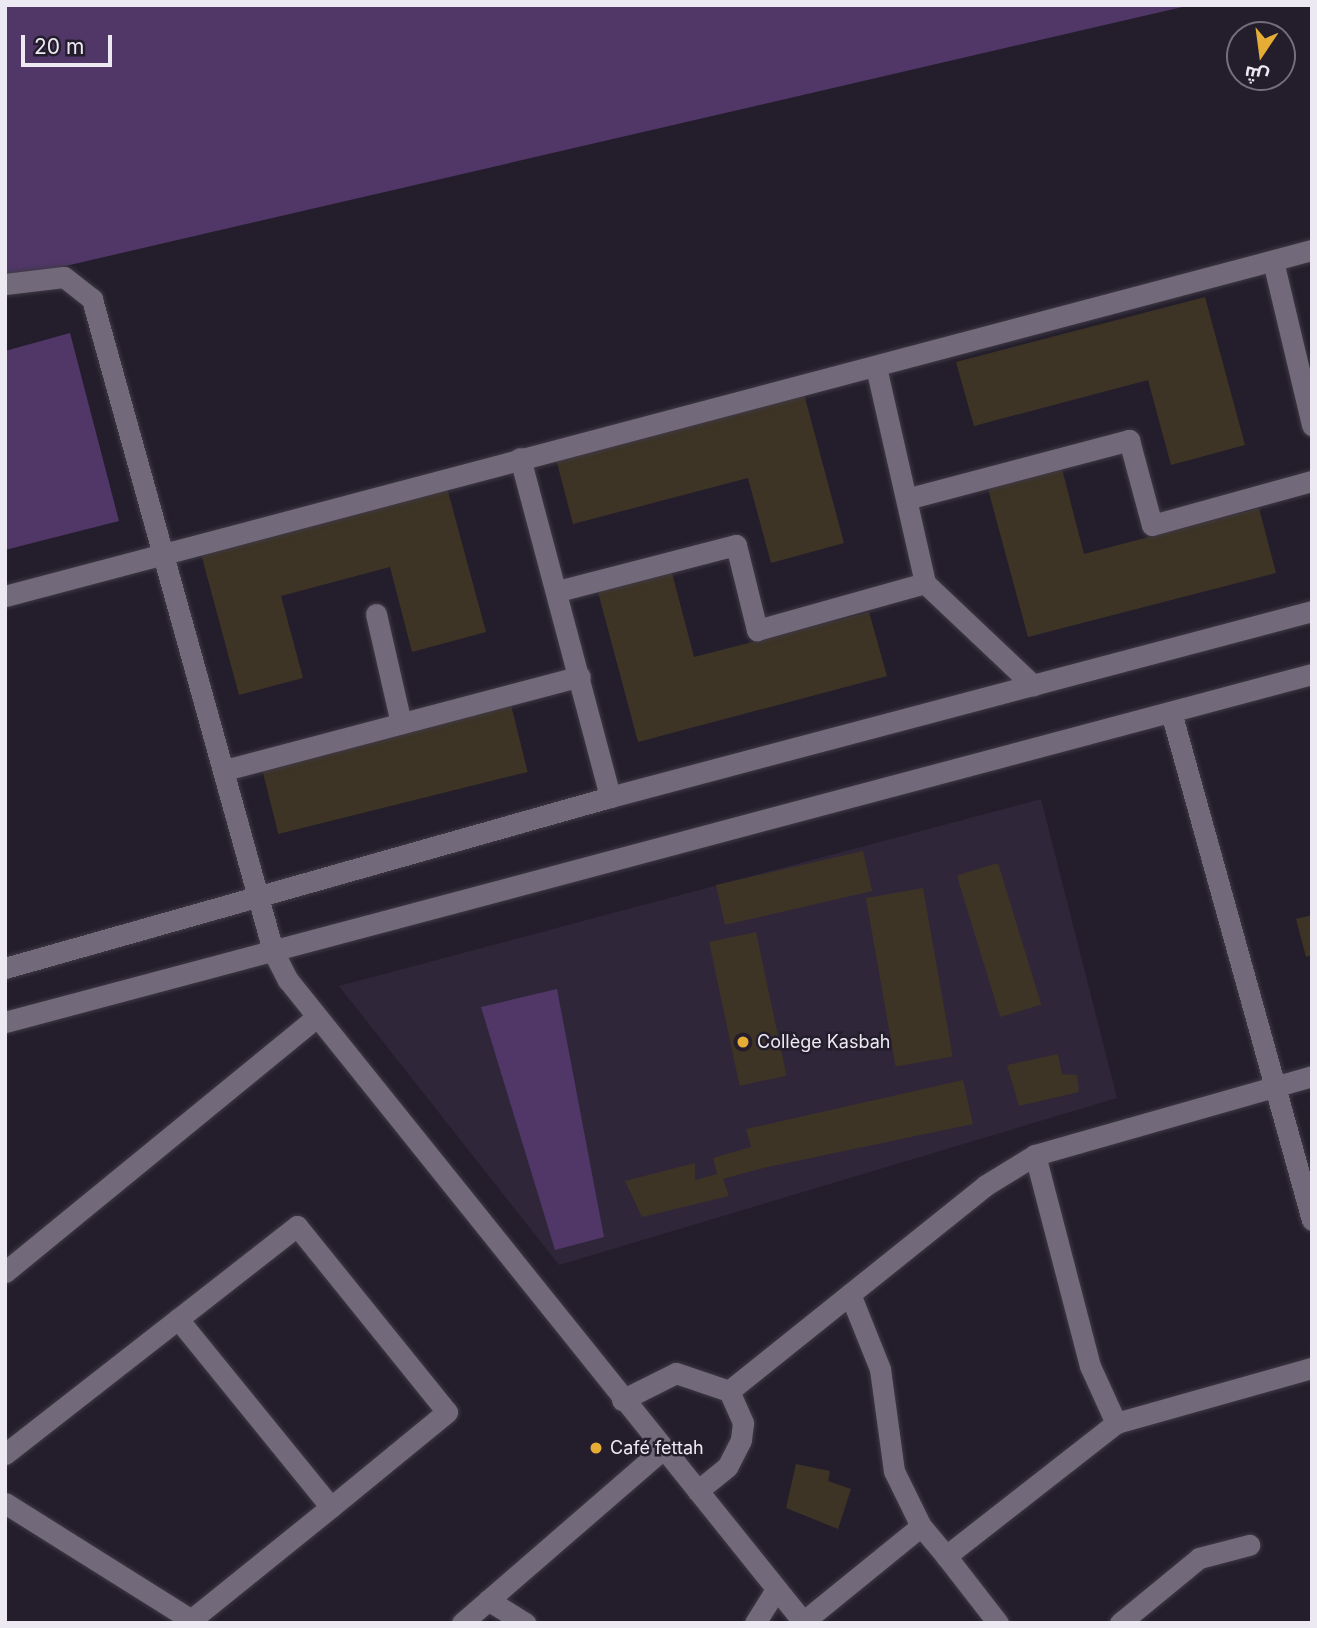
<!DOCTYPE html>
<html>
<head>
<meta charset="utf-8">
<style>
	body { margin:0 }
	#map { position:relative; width:1317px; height:1628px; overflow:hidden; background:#241e2c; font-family:Inter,Cairo,sans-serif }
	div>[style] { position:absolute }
	.built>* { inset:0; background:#2f263a }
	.green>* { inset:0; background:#503768 }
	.building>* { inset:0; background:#3d3425; transform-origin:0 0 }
	.roads { filter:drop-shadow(0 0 2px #3f3945) drop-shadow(0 0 2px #3f3945) }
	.minor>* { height:21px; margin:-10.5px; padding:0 10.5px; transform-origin:10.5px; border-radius:10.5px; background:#726a7b }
	.dots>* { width:19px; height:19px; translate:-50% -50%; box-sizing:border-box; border:4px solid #241e2c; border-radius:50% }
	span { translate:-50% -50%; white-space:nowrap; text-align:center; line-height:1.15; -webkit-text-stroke:5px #241e2c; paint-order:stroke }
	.poi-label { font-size:18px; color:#ede9f3 }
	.left { translate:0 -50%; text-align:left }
	.frame { position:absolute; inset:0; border:7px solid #ede9f3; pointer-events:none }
	.north { position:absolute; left:1226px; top:21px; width:70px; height:70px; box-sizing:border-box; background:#241e2c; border:2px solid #746f7c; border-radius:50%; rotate:193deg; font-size:19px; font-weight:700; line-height:28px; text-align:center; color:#ede9f3 }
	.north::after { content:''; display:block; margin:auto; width:24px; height:32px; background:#e5ad36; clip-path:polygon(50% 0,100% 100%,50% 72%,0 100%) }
	.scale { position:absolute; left:21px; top:35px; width:91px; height:32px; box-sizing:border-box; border:4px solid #ede9f3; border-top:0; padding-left:9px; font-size:21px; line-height:24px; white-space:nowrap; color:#ede9f3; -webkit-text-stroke:5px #241e2c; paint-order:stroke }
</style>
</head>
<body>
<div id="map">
	<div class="built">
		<i style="clip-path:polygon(1041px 799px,1117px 1098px,559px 1265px,339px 986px)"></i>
	</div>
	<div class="green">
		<i style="clip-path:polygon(5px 5px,1191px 5px,5px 280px)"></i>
		<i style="clip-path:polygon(70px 333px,119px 521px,5px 550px,5px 351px)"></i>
		<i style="clip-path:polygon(557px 989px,604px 1237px,555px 1250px,481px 1007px)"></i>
	</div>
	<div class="building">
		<i style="clip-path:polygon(1205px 297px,1245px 445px,1171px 465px,1148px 380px,974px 426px,956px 362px)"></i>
		<i style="clip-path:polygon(804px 394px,844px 543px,771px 563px,748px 478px,573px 524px,556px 459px)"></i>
		<i style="clip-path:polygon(1062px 469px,1084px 554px,1259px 508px,1276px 573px,1028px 637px,988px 489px)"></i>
		<i style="clip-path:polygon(446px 484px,486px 632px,412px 652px,390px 567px,281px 596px,303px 678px,239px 695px,200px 550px)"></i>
		<i style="clip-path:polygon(672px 573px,694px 657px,869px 612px,887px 676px,638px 742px,598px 592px)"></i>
		<i style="left:511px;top:705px;width:69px;height:257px;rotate:76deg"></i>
		<i style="left:863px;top:851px;width:41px;height:151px;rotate:77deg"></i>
		<i style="left:998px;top:863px;width:148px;height:43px;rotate:73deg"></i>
		<i style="left:923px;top:888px;width:171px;height:58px;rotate:80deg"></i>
		<i style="clip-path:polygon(1312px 915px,1312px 955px,1306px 957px,1296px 919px)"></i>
		<i style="left:756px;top:932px;width:147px;height:48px;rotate:78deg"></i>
		<i style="clip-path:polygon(1058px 1054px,1062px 1074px,1077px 1075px,1079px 1092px,1019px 1106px,1007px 1065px)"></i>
		<i style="clip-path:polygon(963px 1080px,973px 1124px,759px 1169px,723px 1179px,729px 1196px,642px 1217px,625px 1181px,695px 1163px,695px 1180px,717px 1174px,713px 1158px,751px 1147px,746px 1129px)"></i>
		<i style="clip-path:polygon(796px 1464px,830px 1471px,828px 1481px,851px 1489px,838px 1529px,786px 1508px)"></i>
	</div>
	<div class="roads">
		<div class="minor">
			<i style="left:1273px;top:261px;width:169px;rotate:76.6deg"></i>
			<i style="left:5px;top:284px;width:59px;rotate:-6.8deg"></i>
			<i style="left:64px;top:277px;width:36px;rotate:38deg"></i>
			<i style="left:92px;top:299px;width:677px;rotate:74.48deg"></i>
			<i style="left:273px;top:951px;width:33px;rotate:63deg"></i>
			<i style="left:288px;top:980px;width:824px;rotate:51.25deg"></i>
			<i style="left:876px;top:367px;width:221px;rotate:77.2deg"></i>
			<i style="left:925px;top:583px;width:149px;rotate:43.4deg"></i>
			<i style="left:520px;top:458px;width:351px;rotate:75.1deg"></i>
			<i style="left:910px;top:498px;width:227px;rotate:-14.8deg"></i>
			<i style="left:1129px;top:440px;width:88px;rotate:74.9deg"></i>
			<i style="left:1152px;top:525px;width:166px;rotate:-15.4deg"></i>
			<i style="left:558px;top:591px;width:184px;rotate:-14.5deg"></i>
			<i style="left:736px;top:545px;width:88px;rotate:76.1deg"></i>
			<i style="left:757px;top:630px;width:174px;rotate:-15.6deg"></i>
			<i style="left:5px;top:596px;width:1352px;rotate:-14.83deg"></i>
			<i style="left:376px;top:614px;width:112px;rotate:77.1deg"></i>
			<i style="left:1171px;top:712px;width:527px;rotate:74.49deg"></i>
			<i style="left:225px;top:770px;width:367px;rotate:-14.8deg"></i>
			<i style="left:5px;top:968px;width:629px;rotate:-15.78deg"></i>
			<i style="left:610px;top:797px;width:726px;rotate:-14.84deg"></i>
			<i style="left:5px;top:1022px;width:1353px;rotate:-14.91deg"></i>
			<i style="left:1035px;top:1155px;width:218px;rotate:75.4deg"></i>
			<i style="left:1090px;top:1366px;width:63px;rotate:65.5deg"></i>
			<i style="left:5px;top:1272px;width:401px;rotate:-39.3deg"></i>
			<i style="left:850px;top:1294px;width:81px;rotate:68.2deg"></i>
			<i style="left:880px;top:1369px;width:103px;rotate:82.2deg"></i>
			<i style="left:894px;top:1471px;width:61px;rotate:63.9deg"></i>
			<i style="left:178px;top:1319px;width:151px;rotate:-38deg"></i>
			<i style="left:297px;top:1226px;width:239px;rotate:51.1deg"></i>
			<i style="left:447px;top:1412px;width:150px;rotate:140.7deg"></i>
			<i style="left:729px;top:1391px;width:329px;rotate:-38.7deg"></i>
			<i style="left:986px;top:1185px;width:57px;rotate:-31.5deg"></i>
			<i style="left:1035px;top:1155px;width:288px;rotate:-15.9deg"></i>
			<i style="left:622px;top:1400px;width:60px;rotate:-26.6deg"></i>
			<i style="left:676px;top:1373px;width:56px;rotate:18.8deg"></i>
			<i style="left:729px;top:1391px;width:35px;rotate:66deg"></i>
			<i style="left:743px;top:1423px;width:17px;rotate:97deg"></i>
			<i style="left:741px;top:1440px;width:30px;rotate:117deg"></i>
			<i style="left:727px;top:1467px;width:38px;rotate:141deg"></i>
			<i style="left:5px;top:1454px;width:219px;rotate:-38deg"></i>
			<i style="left:178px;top:1319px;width:242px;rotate:50.9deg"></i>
			<i style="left:331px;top:1507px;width:180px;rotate:141.1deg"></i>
			<i style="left:5px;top:1503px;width:226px;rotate:32.1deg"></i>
			<i style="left:946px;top:1556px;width:85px;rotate:52.2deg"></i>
			<i style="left:488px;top:1600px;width:44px;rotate:31.9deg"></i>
			<i style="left:803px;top:1622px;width:152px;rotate:-39.1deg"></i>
			<i style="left:921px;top:1526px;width:39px;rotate:50deg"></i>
			<i style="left:946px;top:1556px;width:216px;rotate:-38deg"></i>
			<i style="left:1116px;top:1423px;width:204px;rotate:-15.7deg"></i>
			<i style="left:462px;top:1623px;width:264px;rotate:-40.9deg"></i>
			<i style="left:755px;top:1623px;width:40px;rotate:-58deg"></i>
			<i style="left:1120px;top:1623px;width:102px;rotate:-39.4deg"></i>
			<i style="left:1199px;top:1558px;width:52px;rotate:-14.6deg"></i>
		</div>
	</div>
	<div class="dots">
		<i style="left:743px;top:1042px;background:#e5ad36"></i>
		<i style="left:596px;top:1448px;background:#e5ad36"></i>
	</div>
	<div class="poi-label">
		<span class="left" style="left:757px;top:1042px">Collège Kasbah</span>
		<span class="left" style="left:610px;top:1448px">Café fettah</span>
	</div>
	<div class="frame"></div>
	<div class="north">ش</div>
	<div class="scale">20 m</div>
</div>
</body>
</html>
